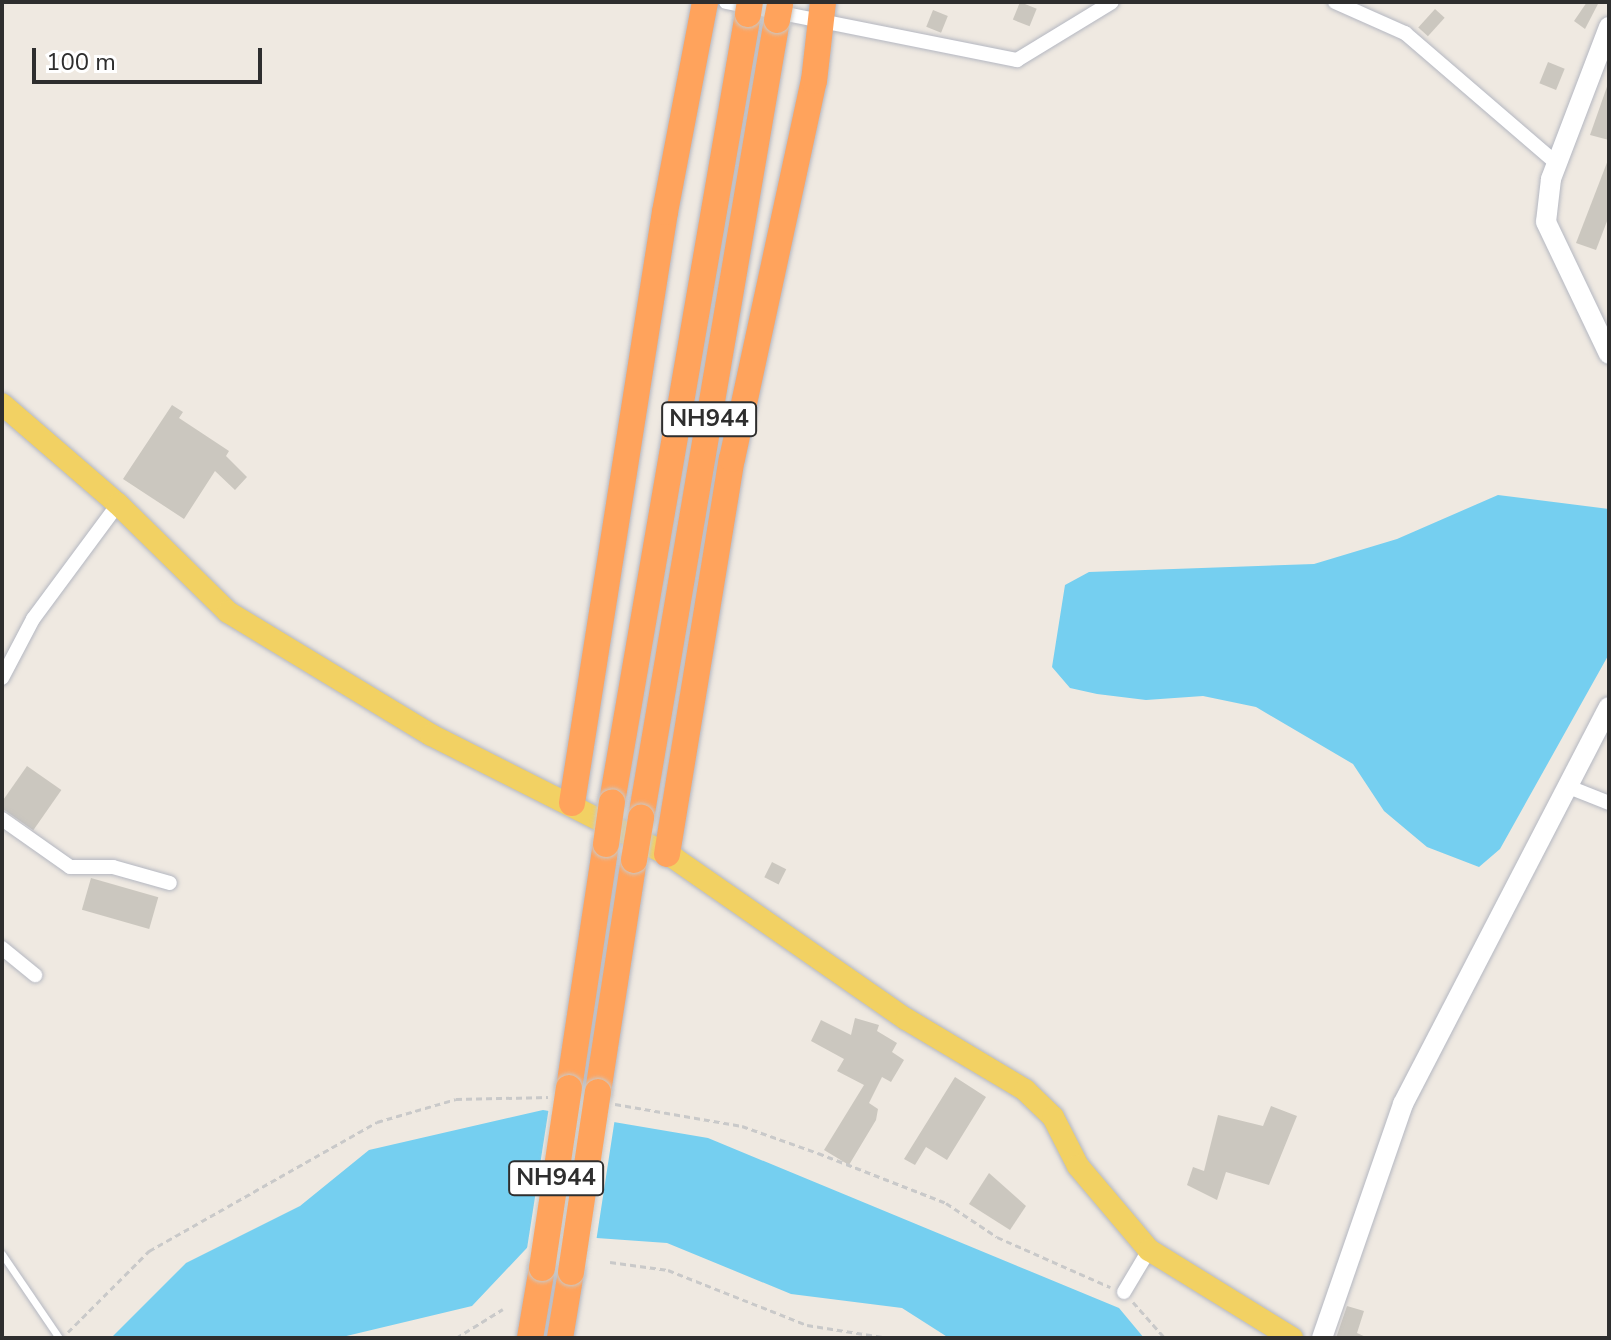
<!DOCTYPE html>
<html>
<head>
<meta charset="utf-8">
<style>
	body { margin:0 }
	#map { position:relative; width:1611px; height:1340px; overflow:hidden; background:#efe9e1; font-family:"Nunito Sans",sans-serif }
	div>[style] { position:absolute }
	.water>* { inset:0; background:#75cff0 }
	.pier>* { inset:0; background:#efe9e1 }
	.building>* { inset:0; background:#cbc7bf; transform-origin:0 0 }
	.path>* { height:3px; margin-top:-1.5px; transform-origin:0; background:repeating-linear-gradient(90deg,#c9c9c9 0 6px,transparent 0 10px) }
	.roads { filter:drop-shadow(0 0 2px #b4b7c1) drop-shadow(0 0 2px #b4b7c1) }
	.lane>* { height:7px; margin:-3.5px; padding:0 3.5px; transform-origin:3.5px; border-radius:3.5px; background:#fff }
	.street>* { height:14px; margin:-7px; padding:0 7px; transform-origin:7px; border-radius:7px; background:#fff }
	.secondary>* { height:20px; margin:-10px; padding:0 10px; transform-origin:10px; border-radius:10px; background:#fff }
	.primary>* { height:22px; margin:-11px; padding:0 11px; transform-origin:11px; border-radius:11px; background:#f2d163 }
	.highway>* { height:26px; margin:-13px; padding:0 13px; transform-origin:13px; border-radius:13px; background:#ffa35c }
	.bridges { filter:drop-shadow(0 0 2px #c9c9c9) drop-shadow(0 0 2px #c9c9c9) }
	.highway-bridge>* { height:26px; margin:-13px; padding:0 13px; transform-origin:13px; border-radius:13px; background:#ffa35c }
	span { translate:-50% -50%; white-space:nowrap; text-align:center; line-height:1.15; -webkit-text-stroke:8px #fff; paint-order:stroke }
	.shield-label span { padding:2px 6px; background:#fff; border:2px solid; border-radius:6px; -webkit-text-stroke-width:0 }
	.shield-label { font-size:24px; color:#2e2e2e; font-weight:700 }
	.frame { position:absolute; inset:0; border:4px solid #2e2e2e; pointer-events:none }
	.scale { position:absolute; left:32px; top:48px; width:230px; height:36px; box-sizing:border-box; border:4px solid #2e2e2e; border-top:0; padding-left:10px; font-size:24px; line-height:28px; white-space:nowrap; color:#2e2e2e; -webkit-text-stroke:6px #fff; paint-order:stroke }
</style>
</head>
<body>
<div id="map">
	<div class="water">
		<i style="clip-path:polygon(1498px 495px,1609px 509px,1609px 654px,1500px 849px,1479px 867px,1427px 847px,1384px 811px,1353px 764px,1256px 707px,1203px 696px,1146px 700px,1097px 694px,1070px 688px,1052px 667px,1065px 585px,1089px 572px,1314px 564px,1397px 539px)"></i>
		<i style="clip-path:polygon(543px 1110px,708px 1138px,1119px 1308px,1144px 1338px,949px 1338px,902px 1308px,791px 1294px,667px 1243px,540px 1234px,472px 1306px,338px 1338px,111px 1338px,186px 1263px,300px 1206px,369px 1150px)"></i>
	</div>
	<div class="pier">
		<i style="clip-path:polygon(549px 1107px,615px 1118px,596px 1242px,541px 1238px,526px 1255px)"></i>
	</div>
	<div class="building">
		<i style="left:1020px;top:2px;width:18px;height:19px;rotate:22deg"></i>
		<i style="clip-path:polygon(1587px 2px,1599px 2px,1585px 29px,1574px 21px)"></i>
		<i style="left:1435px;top:9px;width:13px;height:25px;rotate:42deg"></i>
		<i style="left:933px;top:10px;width:16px;height:18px;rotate:22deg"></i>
		<i style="left:1548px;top:62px;width:18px;height:23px;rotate:22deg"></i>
		<i style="clip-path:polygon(1609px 81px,1609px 140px,1590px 135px)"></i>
		<i style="clip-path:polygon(1608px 160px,1609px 216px,1596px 250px,1576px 243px)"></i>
		<i style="clip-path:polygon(172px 405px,183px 412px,179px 418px,229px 451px,226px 456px,247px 477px,235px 490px,215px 471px,184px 519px,123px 479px)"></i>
		<i style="left:27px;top:766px;width:42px;height:49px;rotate:35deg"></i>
		<i style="left:772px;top:862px;width:16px;height:17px;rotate:27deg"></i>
		<i style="left:91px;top:878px;width:70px;height:33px;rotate:16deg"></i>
		<i style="clip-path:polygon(855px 1018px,879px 1025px,877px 1031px,897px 1043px,892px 1052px,904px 1060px,891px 1082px,882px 1077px,869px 1103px,878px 1109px,876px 1120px,849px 1165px,824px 1150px,864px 1085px,837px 1071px,844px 1059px,811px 1041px,821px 1020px,851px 1035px)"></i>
		<i style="clip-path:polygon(955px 1077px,986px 1097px,947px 1160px,926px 1147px,915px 1165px,904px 1159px)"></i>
		<i style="clip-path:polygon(1271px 1106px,1297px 1116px,1269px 1185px,1226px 1172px,1217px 1200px,1187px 1185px,1193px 1167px,1204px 1171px,1218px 1115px,1263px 1126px)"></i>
		<i style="clip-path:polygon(989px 1173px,1026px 1206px,1010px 1230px,969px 1204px)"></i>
		<i style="clip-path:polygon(1347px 1306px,1364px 1311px,1357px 1333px,1368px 1338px,1336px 1338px)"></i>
	</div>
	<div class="path">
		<i style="left:615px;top:1104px;width:129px;rotate:9.8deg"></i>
		<i style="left:742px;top:1126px;width:81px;rotate:19.6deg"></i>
		<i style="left:818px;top:1153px;width:137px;rotate:21.3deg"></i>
		<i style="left:946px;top:1203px;width:61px;rotate:33.7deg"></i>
		<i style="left:997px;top:1237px;width:124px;rotate:23.9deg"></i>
		<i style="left:610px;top:1262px;width:59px;rotate:7.9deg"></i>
		<i style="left:668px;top:1270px;width:149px;rotate:21.6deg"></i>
		<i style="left:807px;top:1325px;width:83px;rotate:9deg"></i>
		<i style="left:1133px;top:1302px;width:48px;rotate:48.4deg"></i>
		<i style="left:68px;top:1332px;width:115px;rotate:-45deg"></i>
		<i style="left:149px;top:1251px;width:262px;rotate:-29.5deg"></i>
		<i style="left:377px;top:1122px;width:82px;rotate:-16.2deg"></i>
		<i style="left:456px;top:1099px;width:92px;rotate:-1.2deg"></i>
		<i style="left:456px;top:1338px;width:55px;rotate:-31.7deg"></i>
	</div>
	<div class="roads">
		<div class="lane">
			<i style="left:2px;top:1254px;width:102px;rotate:55.8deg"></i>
		</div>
		<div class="street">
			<i style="left:726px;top:2px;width:297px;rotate:11.3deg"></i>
			<i style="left:1017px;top:60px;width:111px;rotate:-31.4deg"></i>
			<i style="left:1335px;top:2px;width:77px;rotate:23.9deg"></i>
			<i style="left:1405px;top:33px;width:199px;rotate:40.7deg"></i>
			<i style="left:2px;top:678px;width:67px;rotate:-62.3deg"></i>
			<i style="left:33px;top:619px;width:143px;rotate:-53.5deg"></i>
			<i style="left:1569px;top:787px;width:43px;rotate:21.8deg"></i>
			<i style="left:2px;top:819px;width:83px;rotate:35.2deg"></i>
			<i style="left:70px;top:867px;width:43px"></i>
			<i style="left:113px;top:867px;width:59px;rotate:15.7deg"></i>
			<i style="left:2px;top:948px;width:43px;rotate:39.3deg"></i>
			<i style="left:1124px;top:1292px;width:49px;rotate:-59.2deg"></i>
		</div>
		<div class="secondary">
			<i style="left:1609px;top:27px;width:163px;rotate:110.9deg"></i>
			<i style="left:1551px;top:179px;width:43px;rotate:96.6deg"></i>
			<i style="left:1546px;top:222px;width:146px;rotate:64.5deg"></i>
			<i style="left:1322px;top:1338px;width:248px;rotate:-70.9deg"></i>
			<i style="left:1403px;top:1104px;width:447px;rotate:-62.6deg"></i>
		</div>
		<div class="primary">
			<i style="left:2px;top:404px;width:153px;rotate:40.8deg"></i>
			<i style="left:118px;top:504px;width:154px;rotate:44.5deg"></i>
			<i style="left:228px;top:612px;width:237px;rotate:31.2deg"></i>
			<i style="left:431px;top:735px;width:272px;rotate:26.8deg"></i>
			<i style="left:674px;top:858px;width:282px;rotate:34.8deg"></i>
			<i style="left:906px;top:1019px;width:139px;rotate:30.8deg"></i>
			<i style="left:1025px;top:1090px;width:39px;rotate:44deg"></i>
			<i style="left:1053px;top:1117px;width:55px;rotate:63deg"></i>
			<i style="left:1078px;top:1166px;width:110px;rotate:49.8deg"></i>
			<i style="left:1149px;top:1250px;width:168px;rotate:31.6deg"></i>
		</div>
		<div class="highway">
			<i style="left:612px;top:802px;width:800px;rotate:-80.21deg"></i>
			<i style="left:572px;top:803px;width:598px;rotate:-81.06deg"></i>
			<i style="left:665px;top:212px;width:214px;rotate:-79.2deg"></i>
			<i style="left:641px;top:818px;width:810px;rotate:-80.33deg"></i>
			<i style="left:667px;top:854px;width:400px;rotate:-80.7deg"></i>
			<i style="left:732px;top:459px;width:387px;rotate:-77.8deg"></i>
			<i style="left:814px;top:81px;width:80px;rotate:-83.5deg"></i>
			<i style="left:569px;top:1088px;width:247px;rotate:-81.4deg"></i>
			<i style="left:598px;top:1092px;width:235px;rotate:-81.2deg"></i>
			<i style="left:530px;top:1338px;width:71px;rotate:-80.3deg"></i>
			<i style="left:560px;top:1338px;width:67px;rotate:-80.5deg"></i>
		</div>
	</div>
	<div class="bridges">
		<div class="highway-bridge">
			<i style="left:748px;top:14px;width:12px;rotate:-81deg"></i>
			<i style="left:777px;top:20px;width:16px;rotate:-79deg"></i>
			<i style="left:606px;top:844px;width:42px;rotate:-81.9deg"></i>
			<i style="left:634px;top:860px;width:43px;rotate:-80.5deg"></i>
			<i style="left:542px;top:1268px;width:182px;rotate:-81.5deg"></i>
			<i style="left:571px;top:1272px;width:182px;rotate:-81.5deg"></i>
		</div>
	</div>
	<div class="shield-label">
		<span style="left:709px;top:419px">NH944</span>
		<span style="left:556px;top:1178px">NH944</span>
	</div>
	<div class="frame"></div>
	<div class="scale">100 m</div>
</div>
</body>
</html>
